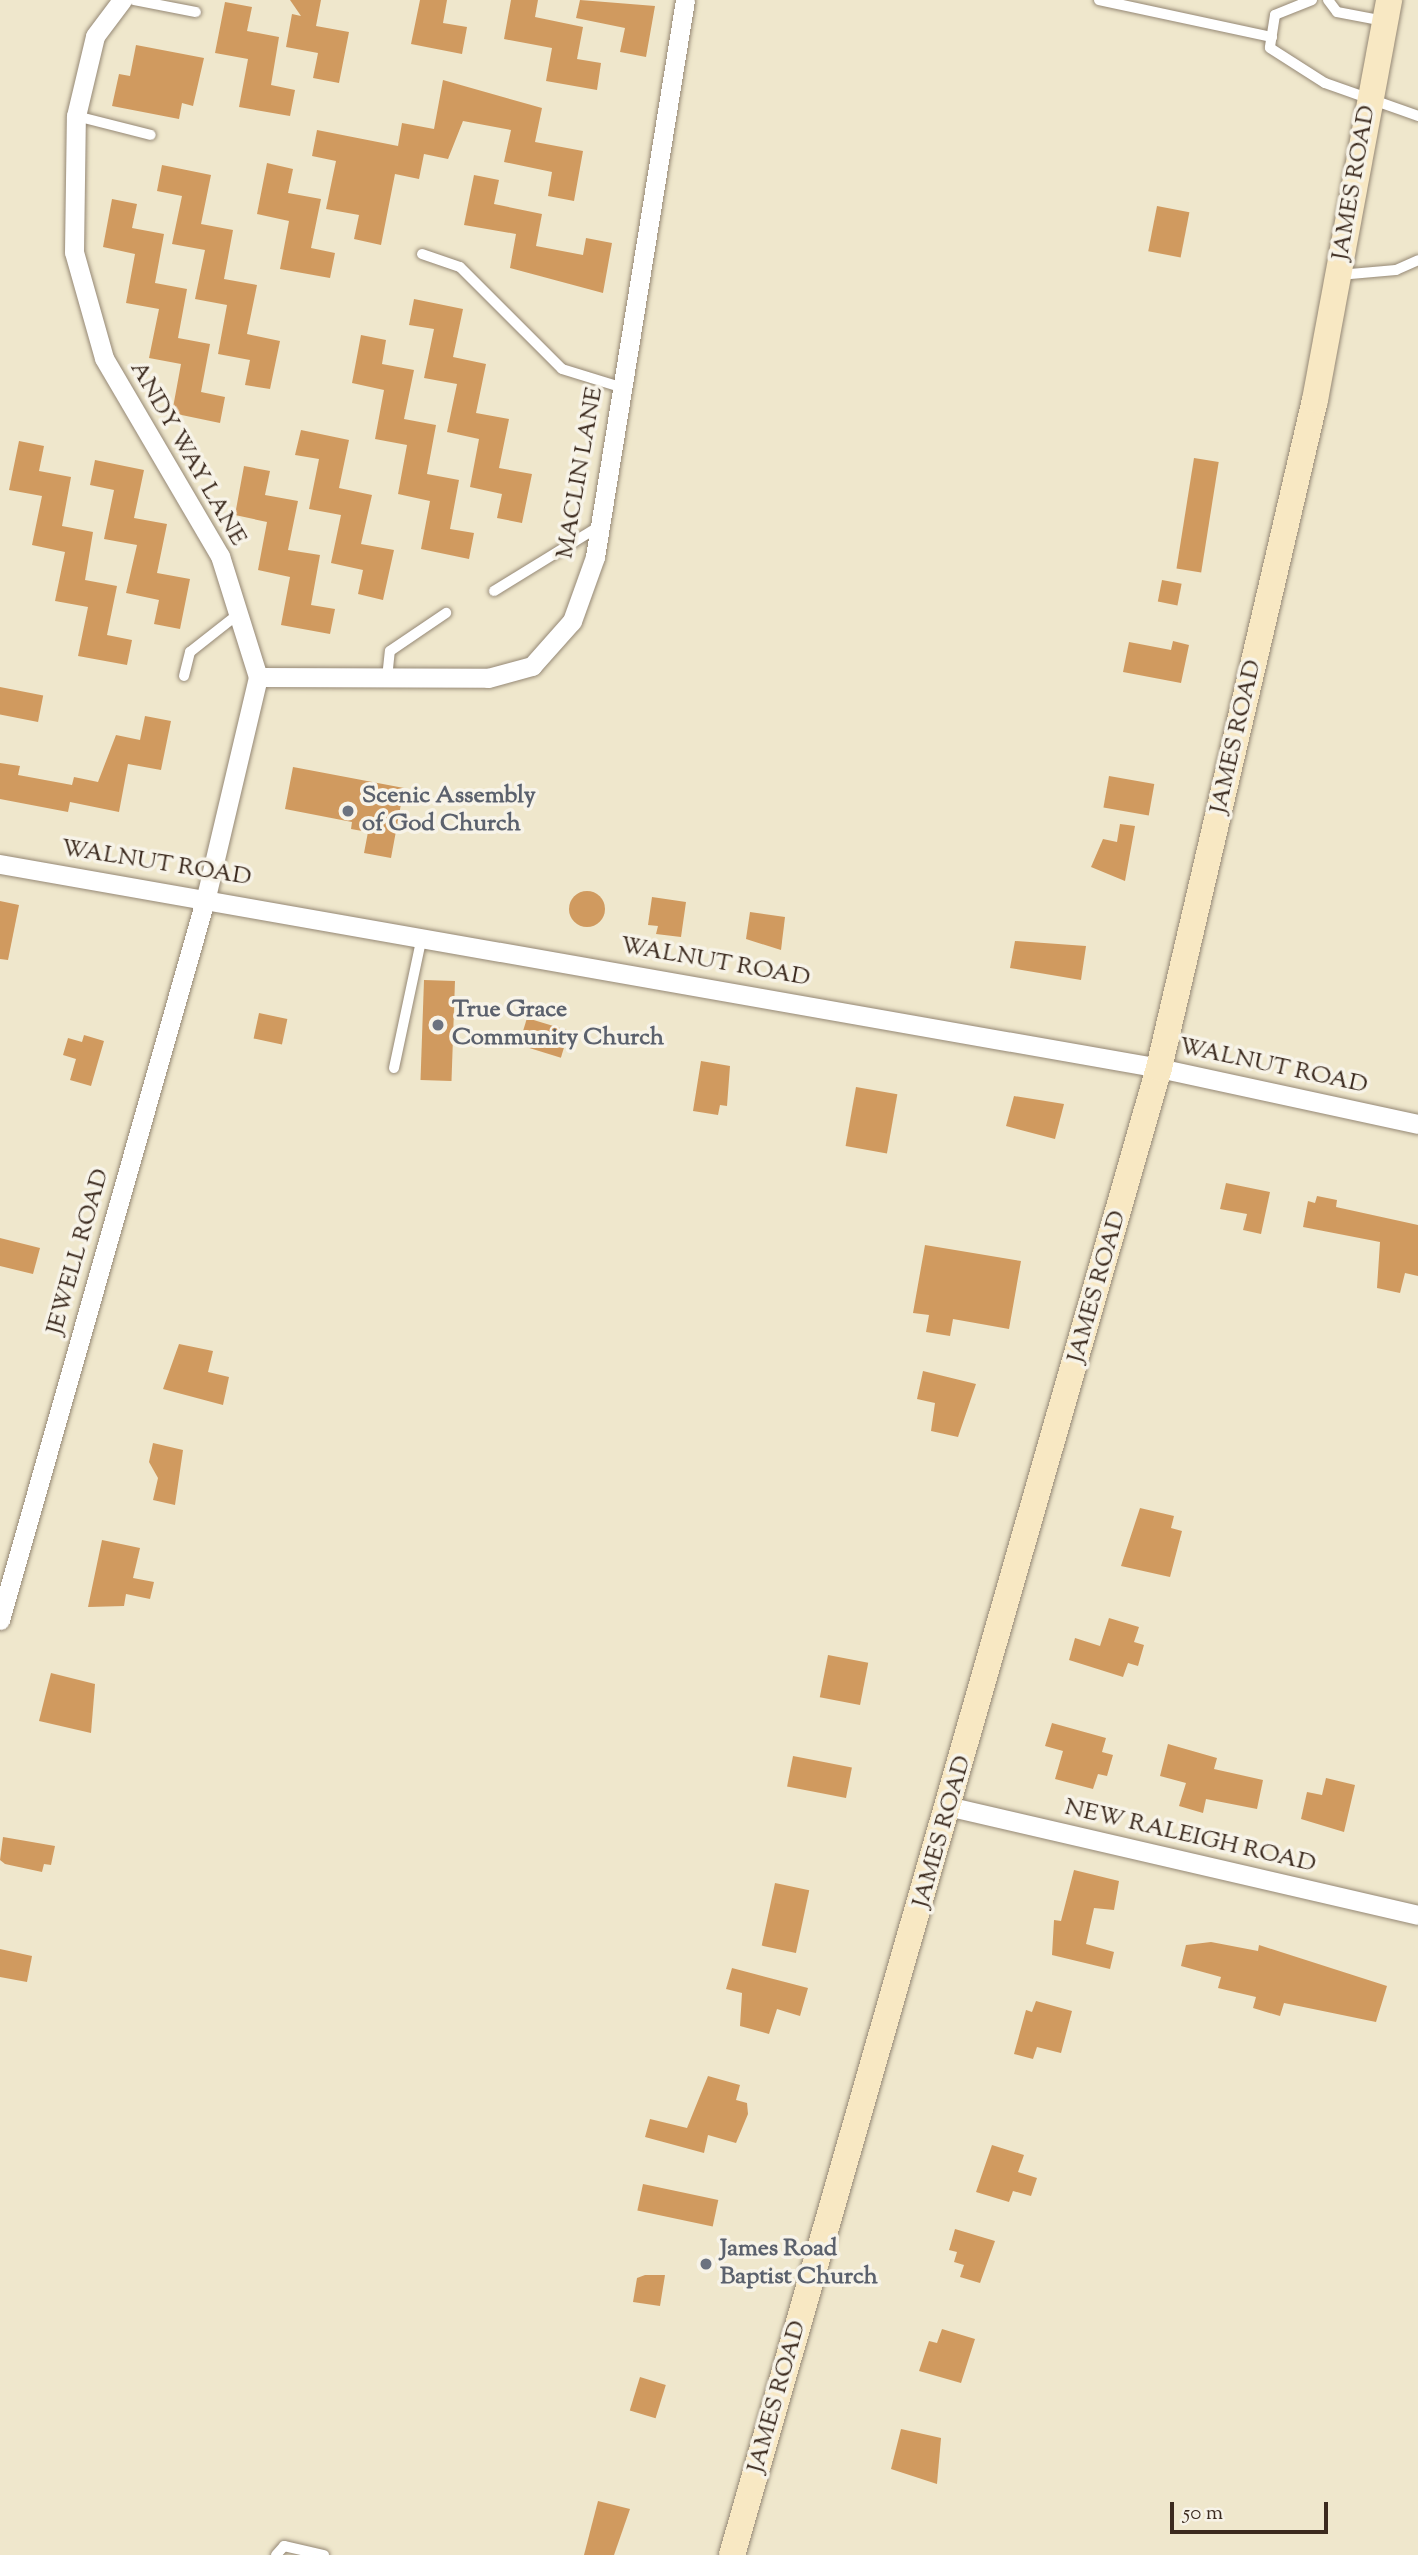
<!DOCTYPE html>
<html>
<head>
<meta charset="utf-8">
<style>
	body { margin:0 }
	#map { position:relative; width:1418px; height:2555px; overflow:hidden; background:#efe7cc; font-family:"Sorts Mill Goudy",serif }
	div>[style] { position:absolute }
	.building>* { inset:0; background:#d09a5f; transform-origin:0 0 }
	.round { border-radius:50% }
	.roads { filter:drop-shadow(0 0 2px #958875) drop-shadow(0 0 2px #958875) }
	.service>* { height:10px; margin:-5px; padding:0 5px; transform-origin:5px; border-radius:5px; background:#fff }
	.minor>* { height:19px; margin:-9.5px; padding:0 9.5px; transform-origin:9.5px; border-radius:9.5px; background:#fff }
	.secondary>* { height:26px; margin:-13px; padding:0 13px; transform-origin:13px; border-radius:13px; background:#f8e8c3 }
	.dots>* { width:19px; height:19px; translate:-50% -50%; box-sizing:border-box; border:4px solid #f7f3e8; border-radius:50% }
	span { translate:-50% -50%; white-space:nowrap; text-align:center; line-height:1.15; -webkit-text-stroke:7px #f7f3e8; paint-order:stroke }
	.street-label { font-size:24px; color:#3b2a1e }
	.worship-label { font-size:24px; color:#5b616d; font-weight:700 }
	.left { translate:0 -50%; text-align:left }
	.scale { position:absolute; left:1170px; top:2502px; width:158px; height:32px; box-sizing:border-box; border:4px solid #3b2a1e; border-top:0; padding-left:9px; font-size:21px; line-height:24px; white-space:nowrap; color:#3b2a1e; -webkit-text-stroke:5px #f7f3e8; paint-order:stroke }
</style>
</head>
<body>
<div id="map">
	<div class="building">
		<i style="clip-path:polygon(290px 0,321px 0,316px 26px,349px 32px,339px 83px,313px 78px,318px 53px,286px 47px,292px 14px,301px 16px)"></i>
		<i style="clip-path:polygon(420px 0,447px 0,443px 23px,467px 27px,462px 54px,411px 44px)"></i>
		<i style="clip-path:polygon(511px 0,538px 0,535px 17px,583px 27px,577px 59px,601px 63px,597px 90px,546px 81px,552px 48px,504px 39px)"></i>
		<i style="clip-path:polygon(580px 0,655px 6px,646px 57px,620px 52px,625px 28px,576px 18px)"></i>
		<i style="clip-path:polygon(225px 2px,252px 7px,247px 31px,279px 37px,271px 85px,295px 90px,290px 116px,239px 107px,248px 59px,215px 53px)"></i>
		<i style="clip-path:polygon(136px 45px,204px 58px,193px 106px,182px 103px,179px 119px,112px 106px,119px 74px,130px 76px)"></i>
		<i style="clip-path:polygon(443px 80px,542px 108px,535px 142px,583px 151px,574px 201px,548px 196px,552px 172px,504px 162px,511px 130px,463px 121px,448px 159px,424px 154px,419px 179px,395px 174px,381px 245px,354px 239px,359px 215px,326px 209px,336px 161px,312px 156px,317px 130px,398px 146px,402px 123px,434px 129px)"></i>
		<i style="clip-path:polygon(267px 163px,293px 169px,288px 193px,321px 199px,311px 248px,335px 253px,330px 278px,280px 269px,289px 221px,257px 214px)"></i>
		<i style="clip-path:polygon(162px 165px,211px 175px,201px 224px,233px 230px,224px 279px,257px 285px,247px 334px,280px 341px,270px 389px,245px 385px,250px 360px,218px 354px,227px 305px,195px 299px,205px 250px,172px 244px,182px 196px,157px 191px)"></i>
		<i style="clip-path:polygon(474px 175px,499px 180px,494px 204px,542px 214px,536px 246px,583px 255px,586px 238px,612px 243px,603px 293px,510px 268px,516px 234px,464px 225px)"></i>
		<i style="clip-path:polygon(112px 199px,137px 204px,132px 228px,164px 234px,155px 283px,187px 289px,178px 338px,210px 344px,201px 392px,225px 397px,220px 423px,172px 413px,181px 364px,149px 358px,159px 309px,126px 303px,135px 254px,103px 247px)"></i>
		<i style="left:1157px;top:206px;width:33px;height:46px;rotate:11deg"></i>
		<i style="clip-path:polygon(414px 299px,463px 309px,453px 357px,486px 364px,476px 413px,509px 419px,499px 468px,532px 474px,522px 523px,497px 518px,502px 494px,470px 487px,479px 439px,447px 432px,457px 384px,424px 378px,434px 329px,409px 325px)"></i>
		<i style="clip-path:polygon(361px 335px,386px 340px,382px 364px,414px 370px,404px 419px,436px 425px,427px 474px,459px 480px,450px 529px,474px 533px,469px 559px,421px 549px,430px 501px,398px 494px,407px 445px,375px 439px,384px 390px,352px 383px)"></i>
		<i style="clip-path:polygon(301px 430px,349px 440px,339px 488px,372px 495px,361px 544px,394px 550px,383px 600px,358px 594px,363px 570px,331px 563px,341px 515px,309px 509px,319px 459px,295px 455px)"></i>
		<i style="clip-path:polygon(19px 441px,44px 446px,39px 471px,71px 477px,62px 526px,93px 532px,85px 580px,117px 586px,107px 635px,132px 640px,127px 665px,78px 656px,88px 607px,55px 601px,65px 552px,32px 545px,42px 496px,9px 490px)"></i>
		<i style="left:1194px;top:458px;width:25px;height:112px;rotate:9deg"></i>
		<i style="clip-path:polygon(95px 460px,144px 470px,134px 518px,167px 524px,157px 573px,190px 579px,180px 629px,154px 624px,159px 600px,126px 593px,137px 545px,104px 539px,114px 490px,90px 485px)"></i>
		<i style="clip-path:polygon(244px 466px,270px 471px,265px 495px,298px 501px,288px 550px,320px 555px,311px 605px,335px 609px,330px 634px,281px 625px,290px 577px,258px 570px,267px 522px,235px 515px)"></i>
		<i style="left:1162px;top:580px;width:20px;height:22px;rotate:11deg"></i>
		<i style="clip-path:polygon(1173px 641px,1189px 645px,1181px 683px,1123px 672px,1129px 642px,1171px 650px)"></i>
		<i style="left:0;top:687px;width:44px;height:27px;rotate:11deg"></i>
		<i style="clip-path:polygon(145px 716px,171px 721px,161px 770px,128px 764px,119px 812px,70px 802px,68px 812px,0 799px,0 763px,20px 766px,18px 775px,72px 785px,74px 777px,98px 782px,116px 735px,140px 740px)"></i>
		<i style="clip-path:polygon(293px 767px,404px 788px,391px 858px,364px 853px,368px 832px,351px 829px,352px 822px,285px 809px)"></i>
		<i style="left:1109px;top:776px;width:46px;height:32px;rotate:10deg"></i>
		<i style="clip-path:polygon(1120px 824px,1135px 826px,1125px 881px,1091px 867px,1103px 839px,1117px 842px)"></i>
		<i class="round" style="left:569px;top:891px;width:36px;height:36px"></i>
		<i style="clip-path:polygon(652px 897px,686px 902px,681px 937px,656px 934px,658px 926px,648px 925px)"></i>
		<i style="clip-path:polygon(0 901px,19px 905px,8px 960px,0 959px)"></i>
		<i style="clip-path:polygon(750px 912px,785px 917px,781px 950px,746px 939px)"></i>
		<i style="clip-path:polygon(1015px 941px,1086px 946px,1081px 980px,1010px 968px)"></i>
		<i style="left:424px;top:980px;width:31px;height:100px;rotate:2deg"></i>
		<i style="left:259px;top:1013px;width:29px;height:26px;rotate:12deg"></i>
		<i style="left:527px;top:1018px;width:44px;height:28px;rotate:17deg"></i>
		<i style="clip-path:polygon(84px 1035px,104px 1041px,91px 1086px,70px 1080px,76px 1059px,63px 1055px,68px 1038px,82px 1042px)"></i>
		<i style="clip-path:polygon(701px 1061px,730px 1066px,727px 1106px,720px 1105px,718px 1115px,693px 1111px)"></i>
		<i style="left:856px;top:1087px;width:42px;height:60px;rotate:10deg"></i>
		<i style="clip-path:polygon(1014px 1096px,1064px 1104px,1055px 1139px,1006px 1126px)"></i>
		<i style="clip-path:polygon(1226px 1183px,1270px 1192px,1261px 1234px,1243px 1230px,1247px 1214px,1220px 1209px)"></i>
		<i style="clip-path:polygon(1317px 1196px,1337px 1200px,1336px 1207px,1418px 1225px,1418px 1276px,1405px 1273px,1400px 1293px,1377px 1288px,1380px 1242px,1303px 1227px,1308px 1201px,1315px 1203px)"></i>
		<i style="clip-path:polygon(0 1238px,40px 1248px,33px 1274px,0 1266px)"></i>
		<i style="clip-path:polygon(925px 1245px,1021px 1261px,1009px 1329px,953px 1319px,950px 1336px,926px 1332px,929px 1315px,913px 1313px)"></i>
		<i style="clip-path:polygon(179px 1344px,213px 1351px,208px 1372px,229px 1377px,223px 1405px,163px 1389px)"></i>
		<i style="clip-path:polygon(923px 1371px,976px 1384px,958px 1437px,931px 1431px,935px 1403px,917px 1399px)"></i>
		<i style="clip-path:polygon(153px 1443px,183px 1450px,175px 1505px,153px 1500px,158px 1478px,149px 1462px)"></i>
		<i style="clip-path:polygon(1140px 1508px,1174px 1516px,1171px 1528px,1182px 1531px,1170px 1577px,1121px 1566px)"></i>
		<i style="clip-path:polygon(102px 1540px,140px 1548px,133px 1578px,154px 1582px,150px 1599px,126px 1594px,124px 1606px,88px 1607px)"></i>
		<i style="clip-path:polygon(1109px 1618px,1139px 1627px,1134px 1642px,1144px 1645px,1138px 1666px,1128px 1663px,1123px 1677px,1069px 1660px,1075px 1638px,1100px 1646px)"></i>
		<i style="left:828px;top:1655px;width:41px;height:43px;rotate:11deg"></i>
		<i style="clip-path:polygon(51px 1673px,95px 1684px,91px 1733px,39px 1721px)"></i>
		<i style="clip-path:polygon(1052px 1723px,1106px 1738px,1102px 1752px,1113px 1755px,1107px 1776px,1098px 1774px,1093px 1789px,1055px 1779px,1063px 1751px,1045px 1746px)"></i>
		<i style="clip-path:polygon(1168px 1744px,1217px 1758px,1214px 1769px,1263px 1780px,1257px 1809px,1206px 1799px,1203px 1813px,1179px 1806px,1186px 1783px,1160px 1776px)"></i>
		<i style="left:793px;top:1756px;width:60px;height:31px;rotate:11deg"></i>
		<i style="clip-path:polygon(1326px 1778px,1355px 1785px,1344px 1832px,1301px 1819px,1307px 1792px,1322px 1795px)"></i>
		<i style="clip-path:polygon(3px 1837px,55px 1846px,51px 1865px,44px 1864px,42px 1872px,5px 1864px,0 1860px)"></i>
		<i style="clip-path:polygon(1074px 1870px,1119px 1881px,1114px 1910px,1094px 1908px,1086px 1944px,1114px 1952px,1110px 1969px,1052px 1955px,1054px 1920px,1061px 1921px)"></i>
		<i style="left:775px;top:1883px;width:35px;height:64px;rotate:12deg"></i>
		<i style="clip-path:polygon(1211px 1942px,1258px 1951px,1259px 1945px,1387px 1986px,1376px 2022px,1284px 2003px,1280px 2016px,1253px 2008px,1256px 1997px,1218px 1988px,1221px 1977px,1181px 1966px,1186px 1945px)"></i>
		<i style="clip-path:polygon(0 1949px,32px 1956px,27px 1982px,0 1977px)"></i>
		<i style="clip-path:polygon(732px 1968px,808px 1988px,800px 2016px,777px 2009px,769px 2034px,740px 2026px,742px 1993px,726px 1989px)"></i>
		<i style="clip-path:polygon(1036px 2001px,1072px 2011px,1061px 2053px,1037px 2047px,1033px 2059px,1014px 2054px,1026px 2010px,1032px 2012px)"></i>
		<i style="clip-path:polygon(708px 2076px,740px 2085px,736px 2100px,747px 2103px,748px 2114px,736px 2143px,708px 2135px,704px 2153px,645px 2137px,650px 2119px,687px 2128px)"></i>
		<i style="clip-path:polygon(992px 2145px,1024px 2155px,1018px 2172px,1037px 2178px,1031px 2196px,1013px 2191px,1009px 2202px,976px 2192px)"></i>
		<i style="left:643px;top:2184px;width:77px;height:27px;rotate:12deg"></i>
		<i style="clip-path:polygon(955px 2229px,995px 2241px,980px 2283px,960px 2277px,964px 2265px,954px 2262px,957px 2252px,949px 2250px)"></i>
		<i style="clip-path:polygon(645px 2275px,665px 2275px,660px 2306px,633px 2302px,637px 2278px)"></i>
		<i style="clip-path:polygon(942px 2329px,975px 2339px,961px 2383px,919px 2371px,929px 2341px,937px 2343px)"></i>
		<i style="left:640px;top:2377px;width:27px;height:35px;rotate:17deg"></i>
		<i style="clip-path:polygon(901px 2429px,941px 2438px,937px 2484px,891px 2469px)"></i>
		<i style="clip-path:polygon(598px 2501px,630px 2509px,614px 2555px,584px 2555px)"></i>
	</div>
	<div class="roads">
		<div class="service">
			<i style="left:134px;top:0;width:63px;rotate:11deg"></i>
			<i style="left:1099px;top:0;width:177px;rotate:12.1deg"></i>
			<i style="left:1312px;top:0;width:40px;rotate:158deg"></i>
			<i style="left:1275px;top:15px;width:33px;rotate:99deg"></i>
			<i style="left:1270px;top:48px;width:65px;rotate:32.5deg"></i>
			<i style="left:1325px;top:83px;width:99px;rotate:19.5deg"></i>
			<i style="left:1328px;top:0;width:15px;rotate:53deg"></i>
			<i style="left:1337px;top:12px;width:48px;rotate:10.8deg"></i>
			<i style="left:76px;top:116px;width:77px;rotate:14.2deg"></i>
			<i style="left:422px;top:254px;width:40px;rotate:18.9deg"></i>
			<i style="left:460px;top:267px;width:144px;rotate:45deg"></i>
			<i style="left:562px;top:369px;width:61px;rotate:17.2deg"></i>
			<i style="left:1339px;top:275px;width:57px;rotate:-5deg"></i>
			<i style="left:1396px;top:270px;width:24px;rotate:-24deg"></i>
			<i style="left:494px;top:591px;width:122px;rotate:-31.6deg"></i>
			<i style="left:184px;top:676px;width:25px;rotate:-76deg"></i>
			<i style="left:190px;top:652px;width:60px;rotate:-38.2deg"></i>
			<i style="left:387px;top:678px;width:27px;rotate:-84deg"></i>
			<i style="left:390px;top:651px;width:68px;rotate:-34.2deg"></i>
			<i style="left:394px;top:1068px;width:135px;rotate:-78deg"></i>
			<i style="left:276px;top:2555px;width:12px;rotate:-48deg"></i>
			<i style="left:284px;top:2546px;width:41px;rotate:12.7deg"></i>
		</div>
		<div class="minor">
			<i style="left:258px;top:677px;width:230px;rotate:0.2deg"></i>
			<i style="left:488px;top:678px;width:46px;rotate:-15.3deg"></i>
			<i style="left:532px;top:666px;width:60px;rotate:-48.4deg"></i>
			<i style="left:572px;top:621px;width:68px;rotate:-70.2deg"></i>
			<i style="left:595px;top:557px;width:564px;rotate:-80.82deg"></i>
			<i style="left:0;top:864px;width:1177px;rotate:9.98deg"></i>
			<i style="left:1159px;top:1068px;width:265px;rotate:12.2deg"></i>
			<i style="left:0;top:1620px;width:752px;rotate:-74.1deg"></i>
			<i style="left:206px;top:897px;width:226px;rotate:-76.7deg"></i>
			<i style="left:258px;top:677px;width:127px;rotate:-107.4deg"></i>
			<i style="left:220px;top:556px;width:229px;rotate:-120.4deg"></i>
			<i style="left:104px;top:358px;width:110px;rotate:-105.8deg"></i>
			<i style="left:74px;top:252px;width:136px;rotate:-89.2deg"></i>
			<i style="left:76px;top:116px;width:82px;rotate:-76.6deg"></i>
			<i style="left:95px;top:36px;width:45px;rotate:-53.1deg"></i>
			<i style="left:951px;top:1807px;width:479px;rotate:13deg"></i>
		</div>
		<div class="secondary">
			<i style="left:732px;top:2555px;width:1547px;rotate:-73.98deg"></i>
			<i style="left:1159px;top:1068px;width:686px;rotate:-76.86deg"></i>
			<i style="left:1315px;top:400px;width:407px;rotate:-79.5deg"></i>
		</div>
	</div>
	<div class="dots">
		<i style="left:348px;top:811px;background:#6b7280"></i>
		<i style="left:438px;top:1025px;background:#6b7280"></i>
		<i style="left:706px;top:2264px;background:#6b7280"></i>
	</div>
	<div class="street-label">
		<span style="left:1355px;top:183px;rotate:-80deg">JAMES ROAD</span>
		<span style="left:187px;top:454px;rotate:60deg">ANDY WAY LANE</span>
		<span style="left:581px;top:473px;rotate:-80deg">MACLIN LANE</span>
		<span style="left:1237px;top:737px;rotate:-77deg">JAMES ROAD</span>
		<span style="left:156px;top:864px;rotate:9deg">WALNUT ROAD</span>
		<span style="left:715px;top:963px;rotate:10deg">WALNUT ROAD</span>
		<span style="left:1273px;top:1067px;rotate:12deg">WALNUT ROAD</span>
		<span style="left:79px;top:1252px;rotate:-74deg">JEWELL ROAD</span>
		<span style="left:1098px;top:1287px;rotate:-74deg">JAMES ROAD</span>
		<span style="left:943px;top:1832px;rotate:-74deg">JAMES ROAD</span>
		<span style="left:1190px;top:1837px;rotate:13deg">NEW RALEIGH ROAD</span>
		<span style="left:778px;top:2397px;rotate:-74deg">JAMES ROAD</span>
	</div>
	<div class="worship-label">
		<span class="left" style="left:362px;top:811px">Scenic Assembly<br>of God Church</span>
		<span class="left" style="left:452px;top:1025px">True Grace<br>Community Church</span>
		<span class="left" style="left:720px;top:2264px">James Road<br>Baptist Church</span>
	</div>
	<div class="scale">50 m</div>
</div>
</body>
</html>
